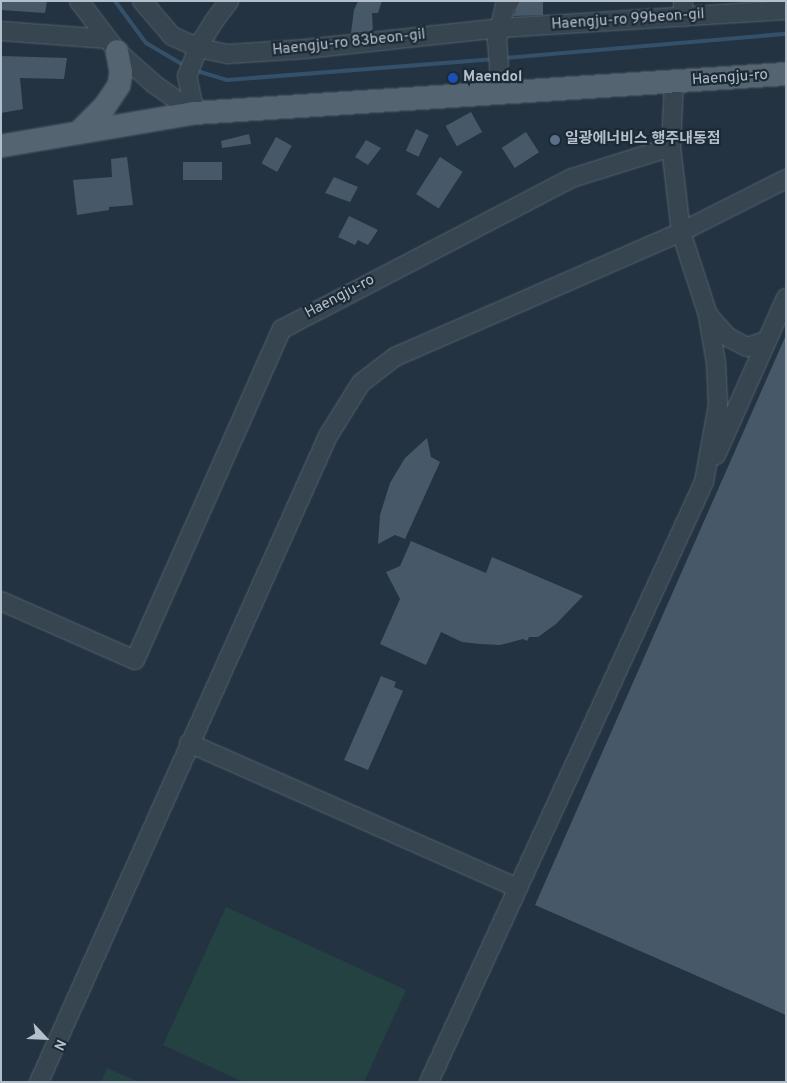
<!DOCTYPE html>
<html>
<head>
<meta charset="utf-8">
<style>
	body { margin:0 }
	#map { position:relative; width:787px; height:1083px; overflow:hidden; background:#233341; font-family:Overpass,"Noto Sans KR",sans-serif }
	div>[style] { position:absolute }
	.green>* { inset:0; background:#254242 }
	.stream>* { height:4px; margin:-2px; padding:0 2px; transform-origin:2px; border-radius:2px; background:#35516a }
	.building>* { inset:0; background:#475968; transform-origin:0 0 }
	.roads { filter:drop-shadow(0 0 1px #55626f) drop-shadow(0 0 1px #55626f) }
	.minor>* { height:18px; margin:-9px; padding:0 9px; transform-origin:9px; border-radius:9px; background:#374551 }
	.major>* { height:22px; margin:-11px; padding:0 11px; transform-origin:11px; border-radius:11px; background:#556471 }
	.dots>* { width:14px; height:14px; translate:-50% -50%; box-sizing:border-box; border:2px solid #1c2a36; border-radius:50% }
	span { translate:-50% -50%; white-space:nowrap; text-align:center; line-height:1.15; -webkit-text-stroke:4.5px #1c2a36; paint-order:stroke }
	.street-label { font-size:15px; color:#b4bfcc }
	.poi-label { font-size:15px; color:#b4bfcc; font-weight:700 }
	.left { translate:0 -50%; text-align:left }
	.frame { position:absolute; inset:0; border:2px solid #b4bfcc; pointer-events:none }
	.north { position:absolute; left:20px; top:1013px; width:50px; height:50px; -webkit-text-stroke:4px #1c2a36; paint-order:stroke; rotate:115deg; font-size:14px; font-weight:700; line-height:20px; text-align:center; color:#b4bfcc }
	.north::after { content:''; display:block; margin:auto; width:18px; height:22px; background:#b4bfcc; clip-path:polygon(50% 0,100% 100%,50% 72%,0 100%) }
</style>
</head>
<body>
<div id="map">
	<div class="green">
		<i style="clip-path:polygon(226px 907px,406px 990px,364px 1082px,243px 1082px,163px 1045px)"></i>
		<i style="clip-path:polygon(107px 1068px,139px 1082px,101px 1082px)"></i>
	</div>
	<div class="stream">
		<i style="left:115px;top:1px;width:52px;rotate:53.6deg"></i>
		<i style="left:146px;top:43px;width:45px;rotate:30.5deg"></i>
		<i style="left:504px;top:58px;width:283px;rotate:-4.9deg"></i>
		<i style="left:194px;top:70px;width:34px;rotate:17deg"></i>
		<i style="left:227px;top:80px;width:269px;rotate:-4.5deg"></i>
	</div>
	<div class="building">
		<i style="clip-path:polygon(1px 1px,47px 1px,45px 13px,1px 10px)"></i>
		<i style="clip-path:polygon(358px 1px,382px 1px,378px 13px,372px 13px,373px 31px,351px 33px,354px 10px)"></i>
		<i style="clip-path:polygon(520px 1px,543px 1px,543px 15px,513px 16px)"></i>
		<i style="clip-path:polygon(1px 56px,67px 58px,64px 79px,20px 78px,23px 109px,1px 113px)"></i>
		<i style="left:471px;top:112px;width:23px;height:29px;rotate:61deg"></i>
		<i style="left:416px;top:129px;width:14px;height:24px;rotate:25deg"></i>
		<i style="left:526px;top:132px;width:24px;height:29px;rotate:57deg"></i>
		<i style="clip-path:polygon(249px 134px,251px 144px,222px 148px,221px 141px)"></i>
		<i style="left:276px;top:137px;width:18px;height:30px;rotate:29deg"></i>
		<i style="clip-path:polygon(366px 140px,381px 148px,368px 165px,355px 157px)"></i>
		<i style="clip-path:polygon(127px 157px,133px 205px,109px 207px,109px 210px,77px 215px,73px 180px,112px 177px,111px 159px)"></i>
		<i style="left:440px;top:157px;width:27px;height:44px;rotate:33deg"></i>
		<i style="left:222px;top:162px;width:18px;height:39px;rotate:90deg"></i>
		<i style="clip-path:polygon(334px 177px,358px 187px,350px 202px,325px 193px)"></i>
		<i style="clip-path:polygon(349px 216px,378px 230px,368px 245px,358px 240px,355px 245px,338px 237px)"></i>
		<i style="clip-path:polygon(786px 335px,786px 1015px,535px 905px)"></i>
		<i style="clip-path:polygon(427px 438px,431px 457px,440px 462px,405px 539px,395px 535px,378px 544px,380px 515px,390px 483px,405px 458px)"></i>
		<i style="clip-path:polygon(411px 541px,486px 573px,492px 557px,583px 596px,556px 624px,538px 637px,529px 637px,527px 641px,523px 639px,500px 645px,480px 644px,462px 642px,441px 632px,426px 665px,380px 644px,400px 599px,386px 572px,400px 566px)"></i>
		<i style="clip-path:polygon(381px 676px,396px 682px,394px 687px,403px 691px,368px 770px,344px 760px)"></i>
	</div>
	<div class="roads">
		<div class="minor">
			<i style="left:79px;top:1px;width:63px;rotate:52.8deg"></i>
			<i style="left:117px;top:51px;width:50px;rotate:41.7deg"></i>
			<i style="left:154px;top:84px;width:50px;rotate:35.3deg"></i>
			<i style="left:142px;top:1px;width:46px;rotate:49.4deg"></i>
			<i style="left:172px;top:36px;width:30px;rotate:24deg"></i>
			<i style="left:199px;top:48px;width:30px;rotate:12deg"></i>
			<i style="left:228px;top:54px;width:77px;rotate:-3.7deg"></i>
			<i style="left:305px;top:49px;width:196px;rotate:-6.1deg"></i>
			<i style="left:500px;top:28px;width:287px;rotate:-3.6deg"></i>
			<i style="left:683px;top:1px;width:16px;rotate:90deg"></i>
			<i style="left:1px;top:31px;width:107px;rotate:4.3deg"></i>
			<i style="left:501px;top:94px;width:54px;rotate:-94.2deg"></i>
			<i style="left:497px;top:40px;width:35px;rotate:-77deg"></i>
			<i style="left:505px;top:6px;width:7px;rotate:-45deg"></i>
			<i style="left:195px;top:113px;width:38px;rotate:-102deg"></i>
			<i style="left:187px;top:76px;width:37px;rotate:-68deg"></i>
			<i style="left:201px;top:42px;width:25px;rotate:-58deg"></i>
			<i style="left:214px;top:21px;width:25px;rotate:-53deg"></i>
			<i style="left:708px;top:315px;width:30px;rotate:48deg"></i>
			<i style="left:728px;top:337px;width:21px;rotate:28deg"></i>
			<i style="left:747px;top:347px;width:20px;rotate:-18deg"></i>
			<i style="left:716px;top:455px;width:172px;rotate:-66deg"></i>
			<i style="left:1px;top:601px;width:146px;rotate:23.8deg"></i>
			<i style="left:135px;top:660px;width:362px;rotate:-66.1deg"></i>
			<i style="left:282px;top:329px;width:327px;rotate:-27.5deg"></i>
			<i style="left:572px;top:178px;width:104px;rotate:-17.4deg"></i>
			<i style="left:671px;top:147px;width:65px;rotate:-87.4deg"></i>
			<i style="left:189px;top:743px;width:359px;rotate:23.8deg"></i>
			<i style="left:39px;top:1082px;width:708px;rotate:-65.9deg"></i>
			<i style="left:328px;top:436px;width:62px;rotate:-58.1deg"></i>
			<i style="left:361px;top:383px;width:43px;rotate:-37.4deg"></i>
			<i style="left:395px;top:357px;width:312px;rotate:-23.6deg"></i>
			<i style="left:681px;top:232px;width:86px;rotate:-96.7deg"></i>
			<i style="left:429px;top:1082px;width:660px;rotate:-65.38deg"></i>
			<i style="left:704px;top:482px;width:78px;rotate:-79.7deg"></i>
			<i style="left:718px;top:405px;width:42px;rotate:-92.7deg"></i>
			<i style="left:716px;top:363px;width:49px;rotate:-99.5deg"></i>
			<i style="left:708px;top:315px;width:87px;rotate:-108deg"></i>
			<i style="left:681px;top:232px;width:118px;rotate:-26.8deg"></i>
		</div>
		<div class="major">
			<i style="left:78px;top:133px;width:38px;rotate:-45deg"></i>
			<i style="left:105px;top:106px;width:25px;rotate:-56deg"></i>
			<i style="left:119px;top:85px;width:13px;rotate:-81deg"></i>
			<i style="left:121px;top:72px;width:21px;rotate:-101deg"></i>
			<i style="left:1px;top:146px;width:197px;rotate:-9.7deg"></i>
			<i style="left:195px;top:113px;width:592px;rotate:-3.78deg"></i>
		</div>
	</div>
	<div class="dots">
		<i style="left:453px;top:78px;background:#1a4fb4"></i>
		<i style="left:555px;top:140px;background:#5c6f8a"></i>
	</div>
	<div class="street-label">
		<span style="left:628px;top:20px;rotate:-4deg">Haengju-ro 99beon-gil</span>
		<span style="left:349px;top:43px;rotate:-6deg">Haengju-ro 83beon-gil</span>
		<span style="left:730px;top:78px;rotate:-4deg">Haengju-ro</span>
		<span style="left:340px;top:297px;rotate:-28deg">Haengju-ro</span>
	</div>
	<div class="poi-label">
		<span class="left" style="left:463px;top:78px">Maendol</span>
		<span class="left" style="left:565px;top:140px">일광에너비스 행주내동점</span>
	</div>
	<div class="frame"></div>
	<div class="north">N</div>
</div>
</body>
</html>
